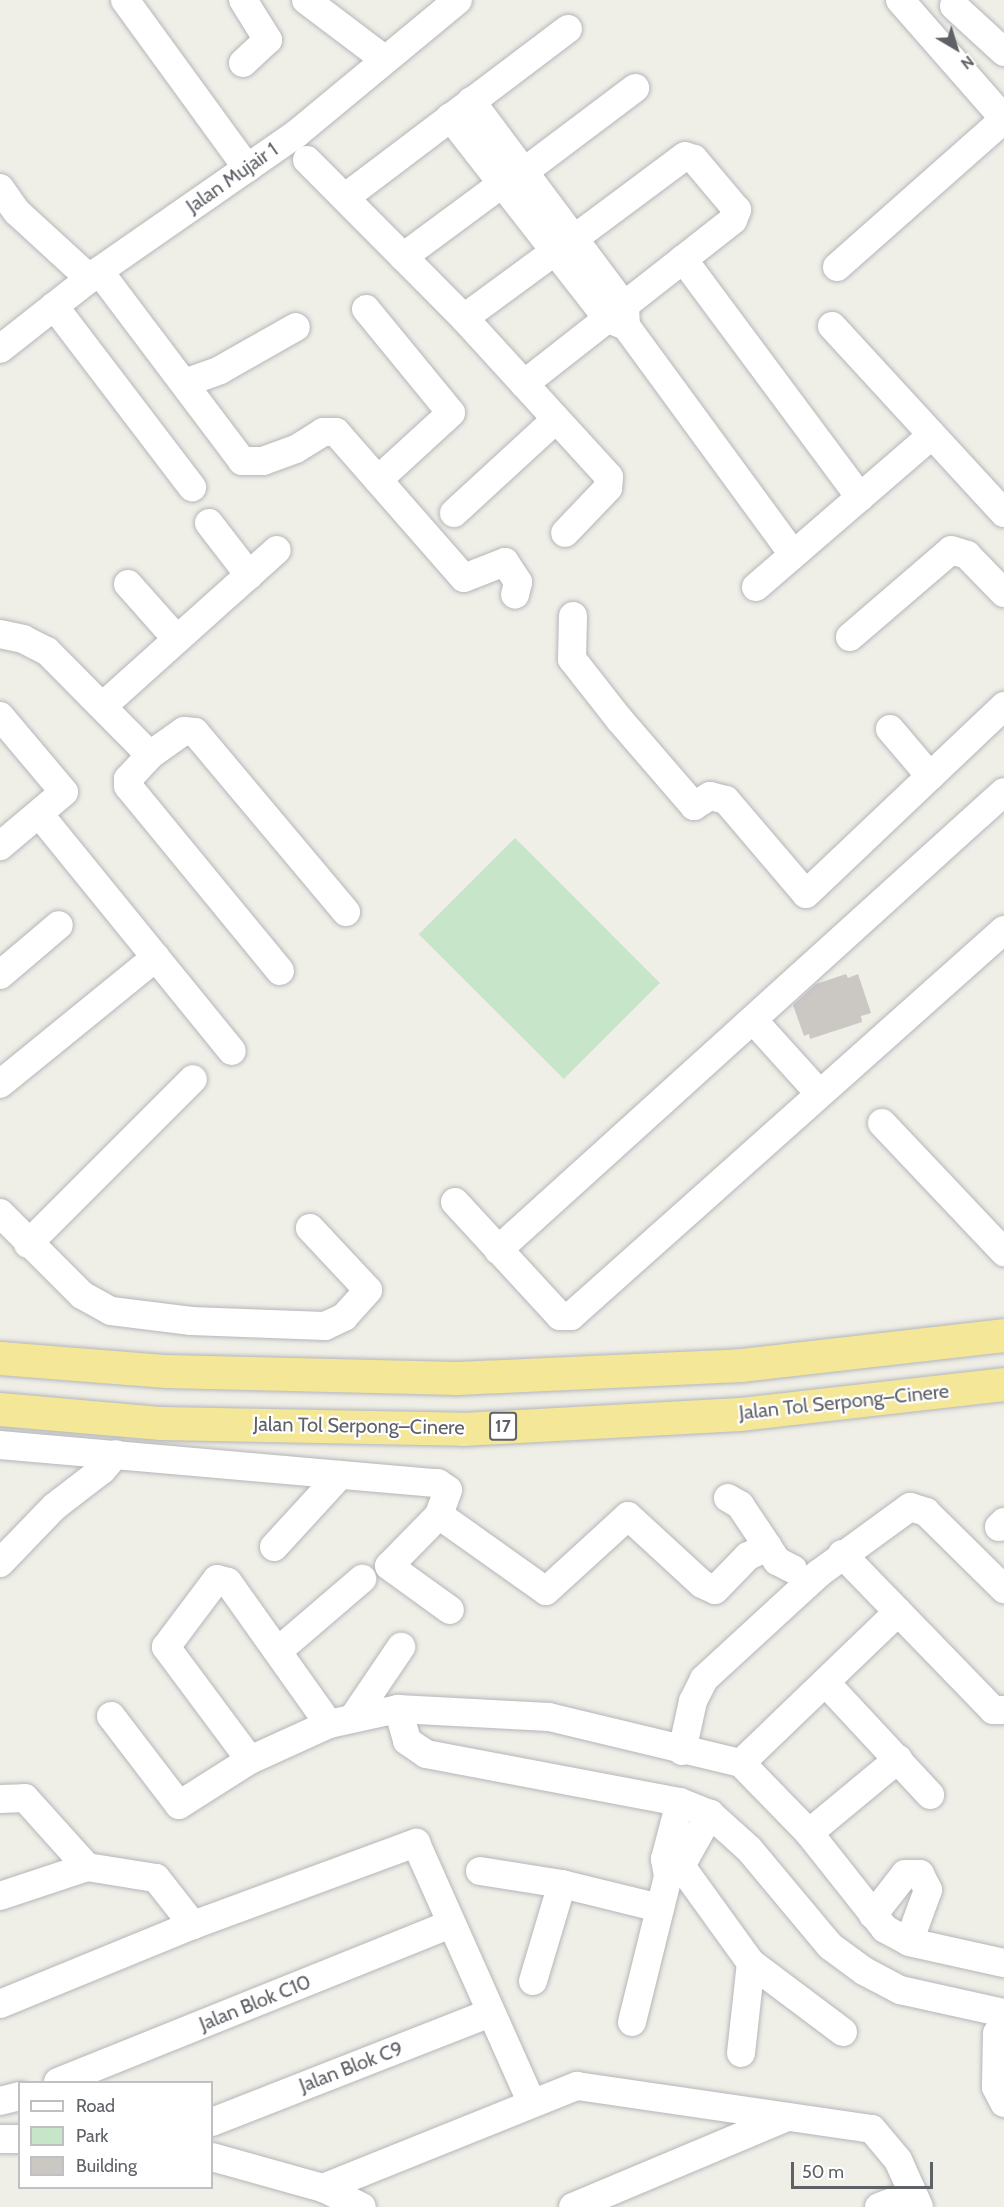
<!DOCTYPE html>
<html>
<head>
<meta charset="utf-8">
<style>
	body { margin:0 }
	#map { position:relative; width:1004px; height:2207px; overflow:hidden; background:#efeee7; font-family:Cabin,sans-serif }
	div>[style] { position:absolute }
	.green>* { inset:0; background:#c6e5c9; transform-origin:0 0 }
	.building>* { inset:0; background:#cbc8c4 }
	.roads { filter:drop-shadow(0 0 2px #b4b6ba) drop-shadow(0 0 2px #b4b6ba) }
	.minor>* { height:28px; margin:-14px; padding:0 14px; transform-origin:14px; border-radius:14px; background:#fff }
	.highway>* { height:33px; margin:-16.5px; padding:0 16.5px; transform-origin:16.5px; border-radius:16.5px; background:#f5e798 }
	span { translate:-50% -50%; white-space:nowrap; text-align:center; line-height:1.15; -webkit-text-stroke:4.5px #fff; paint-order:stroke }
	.shield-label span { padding:2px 4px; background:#fff; border:2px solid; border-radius:4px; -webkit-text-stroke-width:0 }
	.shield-label { font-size:18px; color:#5e6166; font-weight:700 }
	.street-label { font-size:20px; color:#5e6166 }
	.legend { position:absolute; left:18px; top:2081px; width:195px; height:108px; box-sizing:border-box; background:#fff; border:2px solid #bfc0c2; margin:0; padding:8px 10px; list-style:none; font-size:18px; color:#5e6166 }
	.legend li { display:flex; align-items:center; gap:12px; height:30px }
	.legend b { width:30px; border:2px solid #bfc0c2 }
	.north { position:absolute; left:926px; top:18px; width:60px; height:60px; -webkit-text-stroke:4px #fff; paint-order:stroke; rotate:142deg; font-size:16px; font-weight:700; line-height:24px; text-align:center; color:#5e6166 }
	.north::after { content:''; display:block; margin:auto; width:21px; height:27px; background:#5e6166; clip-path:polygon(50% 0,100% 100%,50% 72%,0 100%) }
	.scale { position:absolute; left:791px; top:2162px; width:142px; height:27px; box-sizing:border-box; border:3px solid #5e6166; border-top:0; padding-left:8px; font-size:18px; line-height:21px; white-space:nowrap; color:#5e6166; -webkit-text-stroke:4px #fff; paint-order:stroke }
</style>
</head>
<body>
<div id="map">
	<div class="green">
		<i style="left:515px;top:838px;width:205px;height:136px;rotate:45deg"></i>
	</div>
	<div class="building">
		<i style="clip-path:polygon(846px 974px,848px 978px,858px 974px,871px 1013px,861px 1016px,862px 1022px,810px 1039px,809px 1034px,804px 1036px,793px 1005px,816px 984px)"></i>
	</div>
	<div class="roads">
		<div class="minor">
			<i style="left:125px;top:0;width:208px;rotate:54deg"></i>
			<i style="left:306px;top:0;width:98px;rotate:37.1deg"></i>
			<i style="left:900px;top:0;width:158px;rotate:48.8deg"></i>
			<i style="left:954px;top:6px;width:68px;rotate:42.6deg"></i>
			<i style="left:243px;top:63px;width:34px;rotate:-43deg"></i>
			<i style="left:268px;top:40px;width:47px;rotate:-122deg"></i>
			<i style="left:471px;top:101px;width:257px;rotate:53.2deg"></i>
			<i style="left:625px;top:307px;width:19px;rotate:87deg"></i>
			<i style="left:626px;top:326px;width:283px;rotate:53.8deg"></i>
			<i style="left:450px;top:117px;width:256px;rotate:52deg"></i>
			<i style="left:608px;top:319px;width:17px;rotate:21deg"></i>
			<i style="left:307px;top:160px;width:223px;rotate:45.2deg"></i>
			<i style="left:464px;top:318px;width:215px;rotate:47.6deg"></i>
			<i style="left:609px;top:477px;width:11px;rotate:95deg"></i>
			<i style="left:608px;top:488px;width:62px;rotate:133.7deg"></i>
			<i style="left:525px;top:171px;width:138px;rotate:-37deg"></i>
			<i style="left:0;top:188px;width:29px;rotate:55deg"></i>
			<i style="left:17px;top:212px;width:99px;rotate:42.5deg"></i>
			<i style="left:347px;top:196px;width:277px;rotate:-37.1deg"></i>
			<i style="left:403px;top:257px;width:124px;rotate:-36.5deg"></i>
			<i style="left:683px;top:259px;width:297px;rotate:53.4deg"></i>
			<i style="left:837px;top:267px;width:223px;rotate:-41.5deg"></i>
			<i style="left:99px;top:271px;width:238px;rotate:53deg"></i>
			<i style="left:242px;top:461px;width:21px"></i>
			<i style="left:263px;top:461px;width:35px;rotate:-20deg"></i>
			<i style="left:296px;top:449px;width:32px;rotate:-32deg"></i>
			<i style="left:323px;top:432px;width:13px"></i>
			<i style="left:336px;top:432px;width:194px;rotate:48.8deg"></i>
			<i style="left:464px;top:578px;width:44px;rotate:-21.3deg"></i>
			<i style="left:505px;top:562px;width:24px;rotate:57deg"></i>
			<i style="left:518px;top:582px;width:13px;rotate:103deg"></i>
			<i style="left:54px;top:306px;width:228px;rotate:52.7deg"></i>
			<i style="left:366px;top:309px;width:134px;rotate:50.7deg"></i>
			<i style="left:451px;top:413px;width:99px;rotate:137.5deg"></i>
			<i style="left:464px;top:318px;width:112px;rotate:-36.3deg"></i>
			<i style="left:832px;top:326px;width:254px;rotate:47.4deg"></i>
			<i style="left:0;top:349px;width:126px;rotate:-38.2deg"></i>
			<i style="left:99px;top:271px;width:240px;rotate:-34.8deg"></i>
			<i style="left:296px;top:134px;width:210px;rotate:-39.6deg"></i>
			<i style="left:185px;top:383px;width:37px;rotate:-20deg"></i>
			<i style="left:220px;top:370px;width:87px;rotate:-29.5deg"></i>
			<i style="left:524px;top:384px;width:266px;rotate:-38.1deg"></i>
			<i style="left:733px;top:220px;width:11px;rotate:-68deg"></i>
			<i style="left:737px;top:210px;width:67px;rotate:-130.1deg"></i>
			<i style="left:694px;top:159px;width:9px;rotate:-162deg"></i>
			<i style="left:685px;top:156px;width:137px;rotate:143.3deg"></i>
			<i style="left:454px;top:513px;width:136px;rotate:-42.6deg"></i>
			<i style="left:209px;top:523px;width:66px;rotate:52.4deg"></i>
			<i style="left:128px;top:584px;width:72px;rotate:48.4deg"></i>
			<i style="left:756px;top:587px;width:230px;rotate:-40.8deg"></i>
			<i style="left:573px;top:616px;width:43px;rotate:91.3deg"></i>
			<i style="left:572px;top:659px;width:76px;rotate:51.9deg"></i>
			<i style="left:619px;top:719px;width:115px;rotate:49.2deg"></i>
			<i style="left:694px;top:806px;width:19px;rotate:-32deg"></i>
			<i style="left:710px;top:796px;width:16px;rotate:14deg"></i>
			<i style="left:726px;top:800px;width:123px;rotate:49.6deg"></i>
			<i style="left:806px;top:894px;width:273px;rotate:-43.5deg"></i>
			<i style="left:0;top:634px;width:24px;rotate:12deg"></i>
			<i style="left:23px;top:639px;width:27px;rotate:27deg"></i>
			<i style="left:47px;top:651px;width:146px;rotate:45.3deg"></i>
			<i style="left:850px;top:637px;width:133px;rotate:-40.7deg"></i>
			<i style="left:951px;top:550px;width:17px;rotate:17deg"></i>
			<i style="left:967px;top:555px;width:53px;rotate:45.8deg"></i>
			<i style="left:104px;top:705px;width:232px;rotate:-41.9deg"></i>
			<i style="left:0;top:716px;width:99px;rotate:49.9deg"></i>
			<i style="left:64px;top:792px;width:84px;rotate:139.8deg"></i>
			<i style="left:890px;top:729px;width:62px;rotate:49.6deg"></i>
			<i style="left:40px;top:815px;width:304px;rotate:50.9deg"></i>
			<i style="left:280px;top:971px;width:239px;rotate:-129.4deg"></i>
			<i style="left:128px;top:786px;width:7px;rotate:-90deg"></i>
			<i style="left:128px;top:779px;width:33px;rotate:-47deg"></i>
			<i style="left:150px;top:755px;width:42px;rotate:-35.2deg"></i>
			<i style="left:184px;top:731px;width:11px;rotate:5deg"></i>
			<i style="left:195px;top:732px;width:235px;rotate:50deg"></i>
			<i style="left:0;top:975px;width:77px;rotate:-40.3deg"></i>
			<i style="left:754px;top:1021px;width:97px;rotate:47.9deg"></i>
			<i style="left:0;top:1084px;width:201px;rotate:-39.1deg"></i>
			<i style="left:882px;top:1123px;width:178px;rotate:46.6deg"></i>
			<i style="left:455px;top:1202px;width:155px;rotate:47.4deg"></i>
			<i style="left:560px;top:1316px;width:11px"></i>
			<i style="left:571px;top:1316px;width:580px;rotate:-41.72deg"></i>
			<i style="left:0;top:1213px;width:116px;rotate:45deg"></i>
			<i style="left:82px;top:1295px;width:33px;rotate:29deg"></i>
			<i style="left:111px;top:1311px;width:81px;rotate:7.1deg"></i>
			<i style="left:191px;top:1321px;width:134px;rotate:2.1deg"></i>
			<i style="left:325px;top:1326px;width:21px;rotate:-25deg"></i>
			<i style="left:344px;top:1317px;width:36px;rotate:-48deg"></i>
			<i style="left:368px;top:1290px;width:85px;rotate:-133.1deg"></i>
			<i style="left:28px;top:1244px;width:233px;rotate:-45deg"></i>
			<i style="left:498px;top:1250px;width:682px;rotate:-42.15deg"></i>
			<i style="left:0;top:1445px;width:440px;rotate:5deg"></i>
			<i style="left:438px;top:1483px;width:12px;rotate:35deg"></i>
			<i style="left:448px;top:1490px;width:27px;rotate:110deg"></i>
			<i style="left:439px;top:1515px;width:71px;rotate:134.4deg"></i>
			<i style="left:389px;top:1566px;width:75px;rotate:35.8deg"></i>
			<i style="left:728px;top:1498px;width:14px;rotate:30deg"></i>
			<i style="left:740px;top:1505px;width:50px;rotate:56.3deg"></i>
			<i style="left:439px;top:1515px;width:131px;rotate:35.4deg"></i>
			<i style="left:546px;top:1591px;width:111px;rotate:-42.4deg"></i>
			<i style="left:628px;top:1516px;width:100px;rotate:42.6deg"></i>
			<i style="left:702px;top:1584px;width:14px;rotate:25deg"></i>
			<i style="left:715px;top:1590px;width:47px;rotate:-45.9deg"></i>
			<i style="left:748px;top:1556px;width:22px;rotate:-24deg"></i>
			<i style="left:768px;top:1547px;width:17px;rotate:57deg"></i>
			<i style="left:777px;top:1561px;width:18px;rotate:27deg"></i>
			<i style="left:999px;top:1527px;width:7px;rotate:-45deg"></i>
			<i style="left:274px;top:1547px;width:98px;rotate:-47.5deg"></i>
			<i style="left:842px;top:1554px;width:217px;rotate:45.9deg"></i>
			<i style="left:993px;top:1710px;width:11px"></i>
			<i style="left:0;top:1563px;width:78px;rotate:-46deg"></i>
			<i style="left:54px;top:1507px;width:61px;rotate:-37.6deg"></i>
			<i style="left:102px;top:1470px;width:21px;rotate:-49deg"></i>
			<i style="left:278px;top:1651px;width:111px;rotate:-40.6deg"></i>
			<i style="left:826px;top:1683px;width:153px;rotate:47.1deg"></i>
			<i style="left:398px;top:1709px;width:33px;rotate:74deg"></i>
			<i style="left:407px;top:1741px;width:23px;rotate:34deg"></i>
			<i style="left:426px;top:1754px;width:258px;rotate:10.7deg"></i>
			<i style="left:680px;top:1802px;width:32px;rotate:22deg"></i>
			<i style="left:710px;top:1814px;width:52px;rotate:41.9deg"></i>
			<i style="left:749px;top:1849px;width:126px;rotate:50.1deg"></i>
			<i style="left:830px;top:1946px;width:42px;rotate:36.3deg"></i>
			<i style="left:864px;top:1971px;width:41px;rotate:27.8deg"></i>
			<i style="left:900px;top:1990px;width:107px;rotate:12.5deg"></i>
			<i style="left:111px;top:1716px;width:112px;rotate:52.6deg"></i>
			<i style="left:179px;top:1805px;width:84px;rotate:-32.4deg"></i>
			<i style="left:250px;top:1760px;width:87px;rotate:-24.5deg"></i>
			<i style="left:329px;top:1724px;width:71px;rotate:-12.3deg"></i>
			<i style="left:398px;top:1709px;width:151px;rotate:3deg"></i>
			<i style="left:549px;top:1717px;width:197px;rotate:13.5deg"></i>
			<i style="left:741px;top:1763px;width:98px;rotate:45.8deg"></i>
			<i style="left:809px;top:1833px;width:122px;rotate:51.6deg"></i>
			<i style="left:885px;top:1929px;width:27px;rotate:28deg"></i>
			<i style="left:909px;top:1942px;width:97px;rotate:12.5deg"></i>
			<i style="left:353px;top:1718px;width:86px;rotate:-55.9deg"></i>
			<i style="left:682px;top:1751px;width:51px;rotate:-77.6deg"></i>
			<i style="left:693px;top:1701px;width:25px;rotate:-63deg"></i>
			<i style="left:704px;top:1679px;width:155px;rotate:-42.6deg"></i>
			<i style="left:818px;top:1574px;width:114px;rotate:-36.1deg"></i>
			<i style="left:910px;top:1507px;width:17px;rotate:17deg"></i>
			<i style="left:926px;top:1512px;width:110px;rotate:44.6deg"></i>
			<i style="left:250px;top:1760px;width:141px;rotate:-126.6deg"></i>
			<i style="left:166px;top:1647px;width:85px;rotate:-53.1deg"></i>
			<i style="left:217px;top:1579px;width:11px;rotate:15deg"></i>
			<i style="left:228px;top:1582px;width:174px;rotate:54.6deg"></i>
			<i style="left:741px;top:1763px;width:218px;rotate:-43.9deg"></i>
			<i style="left:0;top:1799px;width:25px;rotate:-2deg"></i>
			<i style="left:25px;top:1798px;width:93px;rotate:48.1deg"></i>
			<i style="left:87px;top:1867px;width:70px;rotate:9.1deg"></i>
			<i style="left:156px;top:1878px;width:60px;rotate:51.8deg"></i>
			<i style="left:809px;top:1833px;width:116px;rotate:-39.7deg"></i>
			<i style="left:665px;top:1859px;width:17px;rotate:24deg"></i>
			<i style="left:681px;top:1866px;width:120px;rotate:54.2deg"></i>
			<i style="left:751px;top:1963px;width:115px;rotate:36.9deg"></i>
			<i style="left:480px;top:1871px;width:83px;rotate:9deg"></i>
			<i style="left:562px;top:1884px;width:101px;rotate:13.8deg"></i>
			<i style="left:668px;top:1876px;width:16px;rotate:-38deg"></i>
			<i style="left:681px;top:1866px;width:60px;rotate:-60.9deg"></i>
			<i style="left:0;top:1896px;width:92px;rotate:-18.4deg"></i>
			<i style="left:873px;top:1915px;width:52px;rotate:-52deg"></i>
			<i style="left:905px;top:1874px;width:15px"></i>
			<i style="left:920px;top:1874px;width:18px;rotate:63deg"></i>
			<i style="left:928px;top:1890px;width:55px;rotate:110.1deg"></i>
			<i style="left:533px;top:1981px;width:101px;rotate:-73.4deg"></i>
			<i style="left:0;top:2004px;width:209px;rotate:-22.3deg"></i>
			<i style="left:193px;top:1925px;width:238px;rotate:-20.2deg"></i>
			<i style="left:416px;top:1843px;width:285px;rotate:66deg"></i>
			<i style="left:632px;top:2022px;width:150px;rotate:-76.1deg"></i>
			<i style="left:668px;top:1876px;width:17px;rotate:-100deg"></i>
			<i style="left:665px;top:1859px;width:59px;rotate:-75.3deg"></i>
			<i style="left:997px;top:2033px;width:54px;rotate:91.1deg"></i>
			<i style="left:996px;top:2087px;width:18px;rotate:63deg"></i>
			<i style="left:741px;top:2053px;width:91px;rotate:-83.7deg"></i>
			<i style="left:58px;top:2082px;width:424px;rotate:-21.9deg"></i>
			<i style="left:0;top:2101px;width:21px;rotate:-14deg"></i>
			<i style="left:212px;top:2122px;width:299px;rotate:-21.4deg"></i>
			<i style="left:0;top:2139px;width:20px"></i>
			<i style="left:212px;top:2157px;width:115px;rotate:15.6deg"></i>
			<i style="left:323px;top:2188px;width:43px;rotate:26deg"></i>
			<i style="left:323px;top:2188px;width:274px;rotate:-21.9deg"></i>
			<i style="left:577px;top:2086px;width:298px;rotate:8.3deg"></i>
			<i style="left:872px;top:2129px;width:40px;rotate:50deg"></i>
			<i style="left:898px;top:2160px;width:51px;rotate:65.9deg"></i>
			<i style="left:573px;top:2207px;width:232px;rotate:-22.8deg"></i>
			<i style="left:879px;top:2207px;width:36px;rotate:-21deg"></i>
		</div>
		<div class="highway">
			<i style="left:0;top:1358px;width:167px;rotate:4.5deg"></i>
			<i style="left:166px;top:1371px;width:291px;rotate:1.4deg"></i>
			<i style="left:457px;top:1378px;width:284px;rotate:-2.6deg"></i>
			<i style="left:741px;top:1365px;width:265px;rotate:-6.5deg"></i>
			<i style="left:0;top:1409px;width:162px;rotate:5deg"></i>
			<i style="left:161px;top:1423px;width:302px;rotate:1.1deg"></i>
			<i style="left:463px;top:1429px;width:277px;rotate:-3.1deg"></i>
			<i style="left:740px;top:1414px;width:266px;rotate:-6.5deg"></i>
		</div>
	</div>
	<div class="shield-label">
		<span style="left:503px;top:1426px">17</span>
	</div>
	<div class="street-label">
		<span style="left:232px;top:178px;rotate:-35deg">Jalan Mujair 1</span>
		<span style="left:844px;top:1402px;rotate:-6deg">Jalan Tol Serpong–Cinere</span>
		<span style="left:359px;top:1426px;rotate:1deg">Jalan Tol Serpong–Cinere</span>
		<span style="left:255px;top:2003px;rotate:-22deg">Jalan Blok C10</span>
		<span style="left:351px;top:2067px;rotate:-21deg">Jalan Blok C9</span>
	</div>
	<ul class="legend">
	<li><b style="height:8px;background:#fff"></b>Road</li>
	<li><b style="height:16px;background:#c6e5c9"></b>Park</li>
	<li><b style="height:16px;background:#cbc8c4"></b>Building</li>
	</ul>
	<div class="north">N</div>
	<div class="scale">50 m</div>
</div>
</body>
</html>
